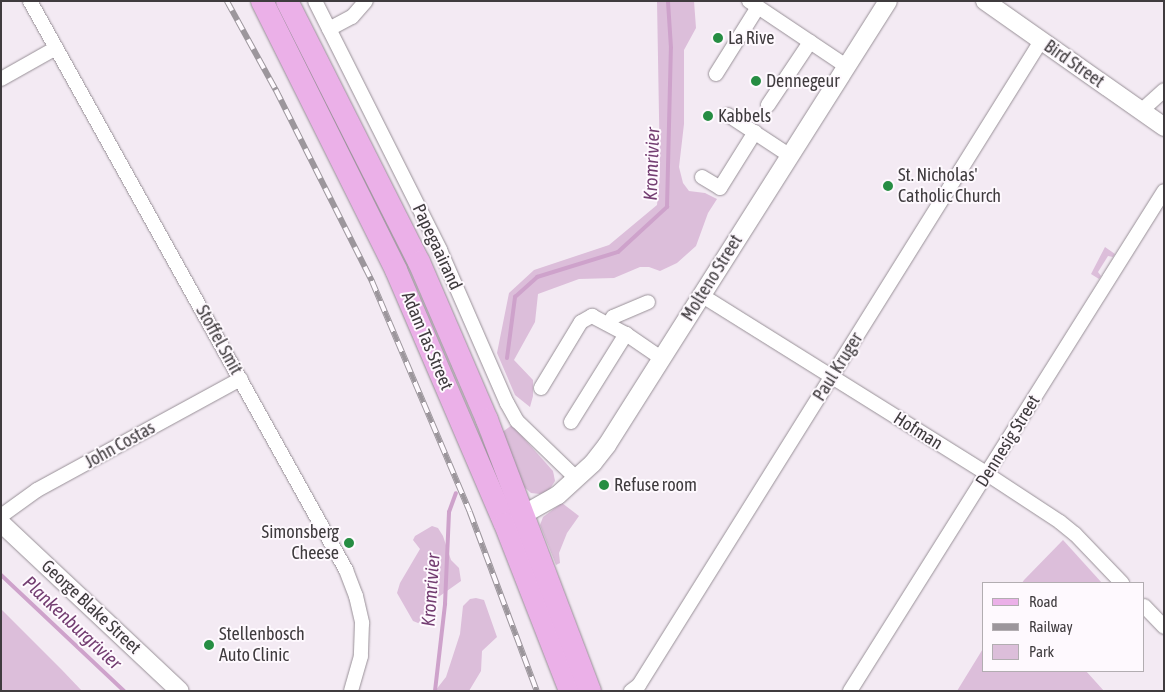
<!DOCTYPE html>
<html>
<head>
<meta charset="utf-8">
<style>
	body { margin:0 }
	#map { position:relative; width:1165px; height:692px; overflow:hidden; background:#f3eaf3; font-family:"Asap Condensed",sans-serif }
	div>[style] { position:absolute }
	.green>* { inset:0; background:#dcbeda }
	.stream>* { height:4px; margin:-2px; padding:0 2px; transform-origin:2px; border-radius:2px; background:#cea2cb }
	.roads { filter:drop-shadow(0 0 1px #989097) drop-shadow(0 0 1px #989097) }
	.minor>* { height:14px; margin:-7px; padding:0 7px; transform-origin:7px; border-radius:7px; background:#fff }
	.tertiary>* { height:18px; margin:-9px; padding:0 9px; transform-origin:9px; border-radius:9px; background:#fff }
	.primary>* { height:22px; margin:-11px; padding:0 11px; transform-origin:11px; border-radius:11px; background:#ebb0e8 }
	.rail>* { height:5.5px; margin-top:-2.75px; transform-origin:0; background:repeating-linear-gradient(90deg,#fef9fe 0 11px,#9c969c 0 22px); box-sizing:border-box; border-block:1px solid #9c969c }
	.dots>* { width:14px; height:14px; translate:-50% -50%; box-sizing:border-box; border:2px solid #fef9fe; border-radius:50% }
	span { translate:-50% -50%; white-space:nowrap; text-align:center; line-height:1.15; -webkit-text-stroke:4px #fef9fe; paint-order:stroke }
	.poi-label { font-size:18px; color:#3f3b3e }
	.left { translate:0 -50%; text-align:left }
	.right { translate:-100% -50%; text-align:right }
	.street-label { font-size:18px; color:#3f3b3e }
	.water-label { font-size:19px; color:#733d71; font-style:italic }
	.frame { position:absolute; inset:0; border:2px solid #3f3b3e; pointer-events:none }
	.legend { position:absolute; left:982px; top:582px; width:162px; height:90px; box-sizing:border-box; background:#fef9fe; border:1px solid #b2adb1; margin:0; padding:6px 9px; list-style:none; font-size:15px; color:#3f3b3e }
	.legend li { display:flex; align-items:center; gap:10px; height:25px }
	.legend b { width:25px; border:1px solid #b2adb1 }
</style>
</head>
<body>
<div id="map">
	<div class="green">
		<i style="clip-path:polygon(657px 1px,694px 1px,696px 28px,684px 50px,684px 124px,679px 167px,683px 183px,689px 191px,705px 193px,717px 199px,708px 213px,696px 246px,677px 263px,660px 271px,649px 267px,640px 267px,614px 278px,579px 279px,538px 294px,535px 322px,514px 360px,533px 380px,533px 396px,530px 407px,515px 395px,497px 353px,509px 293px,534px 270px,609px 245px,657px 205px,660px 173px)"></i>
		<i style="clip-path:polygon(1105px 247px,1115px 254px,1113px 257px,1108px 256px,1098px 272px,1101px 276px,1099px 279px,1091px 274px)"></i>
		<i style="clip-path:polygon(512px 425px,553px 471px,555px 481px,548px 492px,540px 494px,531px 493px,523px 486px,501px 433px)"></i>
		<i style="clip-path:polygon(562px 503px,579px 516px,567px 533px,559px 553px,560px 563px,556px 565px,540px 525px,543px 517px)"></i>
		<i style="clip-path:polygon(432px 526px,438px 528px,443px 536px,451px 560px,459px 568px,461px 581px,437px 598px,434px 615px,418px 623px,413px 621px,397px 593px,400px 583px,420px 549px,413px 540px,415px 536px)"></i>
		<i style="clip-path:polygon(1063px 540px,1102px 583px,1022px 583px,1024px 580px)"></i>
		<i style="clip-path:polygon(476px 598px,484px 600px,497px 637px,482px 651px,481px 671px,469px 691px,435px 691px,446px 677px,460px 634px,463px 606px,470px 599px)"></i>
		<i style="clip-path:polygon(1px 609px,62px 670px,82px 691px,1px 691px)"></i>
		<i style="clip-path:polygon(984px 647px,984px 671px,1086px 671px,1104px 691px,957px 691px)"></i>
	</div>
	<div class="stream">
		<i style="left:507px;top:358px;width:62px;rotate:-82.5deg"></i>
		<i style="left:515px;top:297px;width:30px;rotate:-42deg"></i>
		<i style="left:537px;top:277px;width:85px;rotate:-17.2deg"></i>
		<i style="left:618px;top:252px;width:67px;rotate:-42.6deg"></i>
		<i style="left:667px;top:207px;width:159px;rotate:-88.6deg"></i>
		<i style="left:671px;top:48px;width:47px;rotate:-93.7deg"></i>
		<i style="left:1px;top:575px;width:169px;rotate:43.3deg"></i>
		<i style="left:435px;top:691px;width:88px;rotate:-83.4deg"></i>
		<i style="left:445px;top:604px;width:92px;rotate:-87.5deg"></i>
		<i style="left:449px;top:512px;width:20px;rotate:-70deg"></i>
	</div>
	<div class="roads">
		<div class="minor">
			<i style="left:30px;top:1px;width:651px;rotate:60.95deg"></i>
			<i style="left:346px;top:570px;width:28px;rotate:69deg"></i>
			<i style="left:356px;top:596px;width:28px;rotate:77deg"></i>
			<i style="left:362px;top:623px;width:33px;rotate:92deg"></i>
			<i style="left:361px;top:656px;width:36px;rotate:106deg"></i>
			<i style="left:315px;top:1px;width:279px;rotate:63.3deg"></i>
			<i style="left:440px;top:250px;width:167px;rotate:66.4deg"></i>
			<i style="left:507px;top:403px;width:21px;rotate:61deg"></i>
			<i style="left:517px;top:421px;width:83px;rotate:44deg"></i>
			<i style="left:749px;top:1px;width:117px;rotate:33.8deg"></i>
			<i style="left:329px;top:29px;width:26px;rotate:-28deg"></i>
			<i style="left:352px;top:17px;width:21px;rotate:-49deg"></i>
			<i style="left:716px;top:74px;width:79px;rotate:-57.9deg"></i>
			<i style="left:1px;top:79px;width:63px;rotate:-29.4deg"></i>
			<i style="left:768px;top:105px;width:76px;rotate:-56.3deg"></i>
			<i style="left:1141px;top:111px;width:31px;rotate:-42deg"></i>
			<i style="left:728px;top:115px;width:73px;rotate:33.3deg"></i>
			<i style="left:702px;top:177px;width:21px;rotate:31deg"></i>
			<i style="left:720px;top:188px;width:66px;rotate:-58deg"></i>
			<i style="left:701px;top:295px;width:337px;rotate:32deg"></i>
			<i style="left:987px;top:474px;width:87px;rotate:33.3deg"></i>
			<i style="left:1060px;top:522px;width:19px;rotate:39deg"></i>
			<i style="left:1075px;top:534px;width:68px;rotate:46.2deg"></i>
			<i style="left:609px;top:324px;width:8px;rotate:-60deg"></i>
			<i style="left:613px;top:317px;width:38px;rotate:-23deg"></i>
			<i style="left:541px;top:388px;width:77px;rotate:-58.8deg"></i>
			<i style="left:581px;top:322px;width:13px;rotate:-29deg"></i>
			<i style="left:592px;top:316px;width:38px;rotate:28deg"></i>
			<i style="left:626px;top:334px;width:42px;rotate:34.4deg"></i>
			<i style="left:571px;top:422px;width:104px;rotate:-58deg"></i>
			<i style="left:1px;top:516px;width:44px;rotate:-35.8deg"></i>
			<i style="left:37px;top:490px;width:232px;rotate:-28.6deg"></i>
			<i style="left:1144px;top:606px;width:29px;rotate:46deg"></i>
			<i style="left:631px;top:691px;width:10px;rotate:-37deg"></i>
			<i style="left:639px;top:685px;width:759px;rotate:-58.03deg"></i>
			<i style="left:850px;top:691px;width:590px;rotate:-57.87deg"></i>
		</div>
		<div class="tertiary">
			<i style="left:985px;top:1px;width:219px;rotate:35.1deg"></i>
			<i style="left:512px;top:521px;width:53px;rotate:-29.5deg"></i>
			<i style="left:558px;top:495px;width:47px;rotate:-42.4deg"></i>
			<i style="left:593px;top:463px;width:23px;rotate:-52deg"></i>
			<i style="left:607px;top:445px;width:525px;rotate:-57.67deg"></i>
			<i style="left:1px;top:523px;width:245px;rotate:43.2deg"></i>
		</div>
		<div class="primary">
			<i style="left:262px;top:1px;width:301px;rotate:63.5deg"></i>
			<i style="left:396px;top:270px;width:276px;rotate:66.8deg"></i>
			<i style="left:505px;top:524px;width:179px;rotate:68.7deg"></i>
			<i style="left:287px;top:1px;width:292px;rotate:63.2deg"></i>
			<i style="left:419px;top:262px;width:172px;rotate:66.7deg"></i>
			<i style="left:487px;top:420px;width:290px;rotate:69.2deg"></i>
		</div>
	</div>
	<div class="rail">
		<i style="left:227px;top:1px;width:102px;rotate:61.2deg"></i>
		<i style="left:276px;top:90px;width:214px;rotate:63.3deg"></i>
		<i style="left:372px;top:281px;width:251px;rotate:67deg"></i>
		<i style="left:470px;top:512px;width:191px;rotate:69.5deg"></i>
	</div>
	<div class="dots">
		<i style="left:718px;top:38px;background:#268d43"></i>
		<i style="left:756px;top:81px;background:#268d43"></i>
		<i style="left:708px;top:116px;background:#268d43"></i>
		<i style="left:888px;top:186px;background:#268d43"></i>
		<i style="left:604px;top:485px;background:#268d43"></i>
		<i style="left:349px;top:543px;background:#268d43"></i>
		<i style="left:209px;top:645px;background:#268d43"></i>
	</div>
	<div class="poi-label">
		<span class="left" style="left:728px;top:38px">La Rive</span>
		<span class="left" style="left:766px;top:81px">Dennegeur</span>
		<span class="left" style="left:718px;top:116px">Kabbels</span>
		<span class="left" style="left:898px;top:186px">St. Nicholas'<br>Catholic Church</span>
		<span class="left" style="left:614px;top:485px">Refuse room</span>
		<span class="right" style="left:339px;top:543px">Simonsberg<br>Cheese</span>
		<span class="left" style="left:219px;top:645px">Stellenbosch<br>Auto Clinic</span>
	</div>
	<div class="street-label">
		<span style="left:1074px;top:64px;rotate:35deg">Bird Street</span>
		<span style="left:437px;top:247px;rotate:65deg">Papegaairand</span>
		<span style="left:712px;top:278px;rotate:-58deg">Molteno Street</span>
		<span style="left:219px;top:340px;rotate:61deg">Stoffel Smit</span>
		<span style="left:427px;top:341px;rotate:67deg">Adam Tas Street</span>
		<span style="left:838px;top:367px;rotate:-58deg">Paul Kruger</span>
		<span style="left:918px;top:431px;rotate:32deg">Hofman</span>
		<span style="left:1008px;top:441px;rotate:-58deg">Dennesig Street</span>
		<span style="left:120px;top:445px;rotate:-29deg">John Costas</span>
		<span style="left:91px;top:607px;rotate:43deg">George Blake Street</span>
	</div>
	<div class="water-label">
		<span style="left:652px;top:164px;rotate:-88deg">Kromrivier</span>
		<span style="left:431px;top:590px;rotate:-86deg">Kromrivier</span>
		<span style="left:72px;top:623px;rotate:43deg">Plankenburgrivier</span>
	</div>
	<div class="frame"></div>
	<ul class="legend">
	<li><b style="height:6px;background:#ebb0e8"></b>Road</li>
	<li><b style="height:6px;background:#9c969c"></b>Railway</li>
	<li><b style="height:14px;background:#dcbeda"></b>Park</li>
	</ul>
</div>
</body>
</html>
